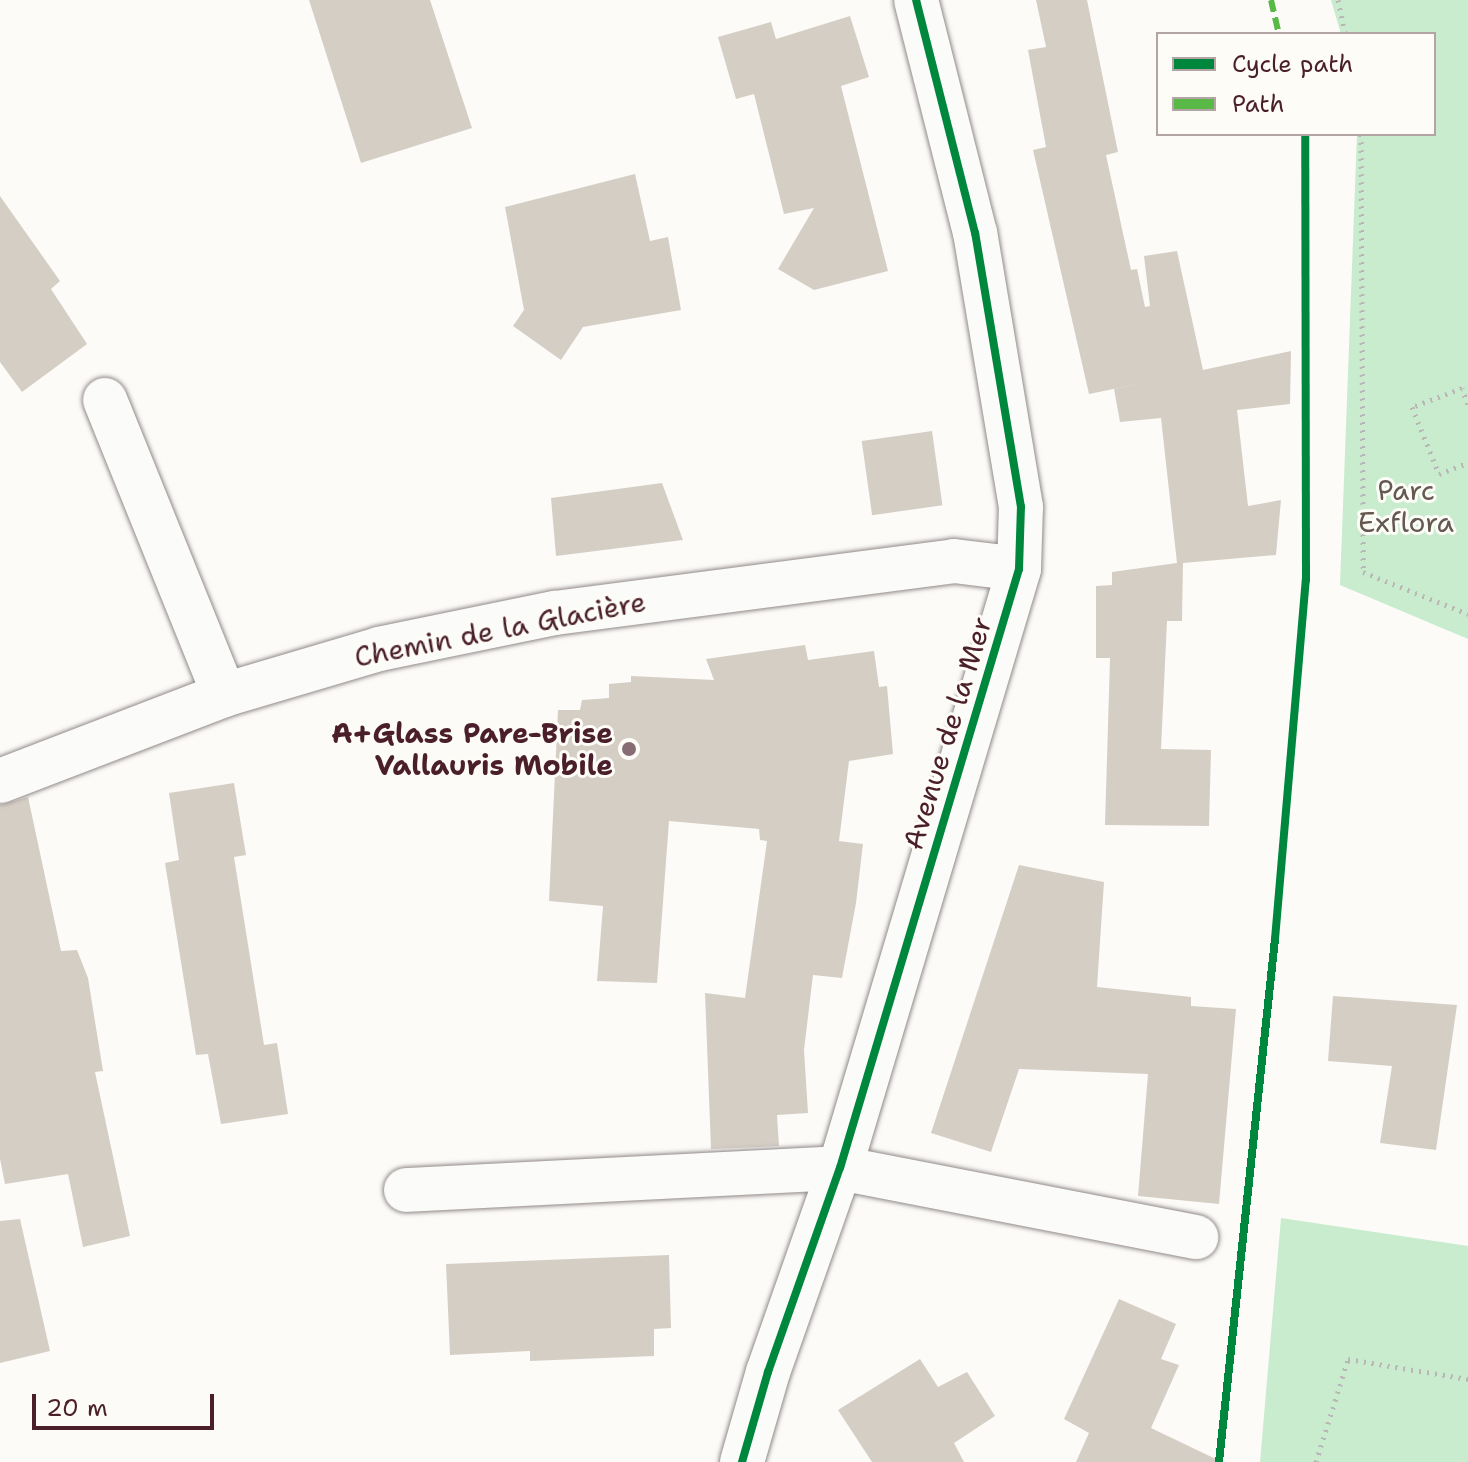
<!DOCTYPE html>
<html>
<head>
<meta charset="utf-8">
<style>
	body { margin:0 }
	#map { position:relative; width:1468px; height:1462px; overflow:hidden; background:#fcfbf8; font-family:"Shantell Sans",sans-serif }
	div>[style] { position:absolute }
	.green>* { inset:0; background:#c8eccd }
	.building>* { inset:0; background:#d5cec5; transform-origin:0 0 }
	.path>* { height:5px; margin-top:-2.5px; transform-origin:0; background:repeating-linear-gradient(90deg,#bbb6b6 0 2px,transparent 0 8px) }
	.roads { filter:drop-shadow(0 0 2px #928a8b) drop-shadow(0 0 2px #928a8b) }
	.minor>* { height:44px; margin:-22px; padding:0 22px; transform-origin:22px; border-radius:22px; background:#fbfbf9 }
	.quiet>* { height:6px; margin-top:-3px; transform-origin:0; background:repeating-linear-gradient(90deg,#58b947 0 12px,transparent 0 18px) }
	.cycleway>* { height:8px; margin:-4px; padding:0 4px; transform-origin:4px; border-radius:4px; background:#00873e }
	.dots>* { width:22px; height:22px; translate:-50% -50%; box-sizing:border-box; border:4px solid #fdfcf7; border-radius:50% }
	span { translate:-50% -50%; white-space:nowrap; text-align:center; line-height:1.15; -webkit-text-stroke:6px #fdfcf7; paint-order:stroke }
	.park-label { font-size:28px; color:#635951 }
	.street-label { font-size:28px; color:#4a1f2b }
	.poi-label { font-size:28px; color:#4a1f2b; font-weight:700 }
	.right { translate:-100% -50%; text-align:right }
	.legend { position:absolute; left:1156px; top:32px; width:280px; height:104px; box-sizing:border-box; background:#fdfcf7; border:2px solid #b5a4a5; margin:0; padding:10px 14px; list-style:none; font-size:24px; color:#4a1f2b }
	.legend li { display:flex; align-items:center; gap:16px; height:40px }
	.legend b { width:40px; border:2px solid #b5a4a5 }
	.scale { position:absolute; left:32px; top:1394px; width:182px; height:36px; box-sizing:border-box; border:4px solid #4a1f2b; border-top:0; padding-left:10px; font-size:24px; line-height:28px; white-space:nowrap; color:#4a1f2b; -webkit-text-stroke:6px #fdfcf7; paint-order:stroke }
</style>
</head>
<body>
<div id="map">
	<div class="green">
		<i style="clip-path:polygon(1331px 0,1468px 0,1468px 639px,1340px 585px,1357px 134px,1434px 134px,1434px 34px,1341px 34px)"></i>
		<i style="clip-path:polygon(1281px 1218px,1468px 1246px,1468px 1462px,1260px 1462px)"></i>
	</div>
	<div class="building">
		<i style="clip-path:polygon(309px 0,430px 0,472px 128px,361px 163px)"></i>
		<i style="clip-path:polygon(1036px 0,1087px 0,1118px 152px,1106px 155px,1131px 270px,1137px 269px,1145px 307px,1150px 306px,1144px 256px,1177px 251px,1203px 370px,1291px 351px,1290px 404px,1237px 410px,1248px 506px,1281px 500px,1276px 555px,1183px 563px,1182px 621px,1167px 621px,1161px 749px,1211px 750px,1209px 826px,1105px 825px,1110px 658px,1096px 658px,1096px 586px,1112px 585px,1112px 572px,1177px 563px,1161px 418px,1120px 422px,1114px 389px,1157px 380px,1089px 394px,1033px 150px,1046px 147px,1028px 50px,1046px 47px)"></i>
		<i style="clip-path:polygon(850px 16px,869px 77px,841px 86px,888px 271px,814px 290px,778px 269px,814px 208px,784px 214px,754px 94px,736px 99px,718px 37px,771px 22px,776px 39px)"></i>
		<i style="clip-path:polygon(635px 174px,650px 241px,668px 237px,681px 310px,583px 327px,561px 360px,513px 326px,524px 310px,505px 207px)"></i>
		<i style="clip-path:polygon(0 196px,60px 281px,51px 289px,87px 344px,22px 392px,0 362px)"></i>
		<i style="left:932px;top:431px;width:75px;height:71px;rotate:82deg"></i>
		<i style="clip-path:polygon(662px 483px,683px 540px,556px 556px,551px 498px)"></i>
		<i style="clip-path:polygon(805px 645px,808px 660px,874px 651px,879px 687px,887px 686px,893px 754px,849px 761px,839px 841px,863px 844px,856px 903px,842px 978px,813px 975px,804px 1050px,808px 1113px,777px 1115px,779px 1146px,711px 1149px,705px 993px,745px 998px,767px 841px,760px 840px,759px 829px,669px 821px,657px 983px,597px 981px,603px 906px,549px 901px,558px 710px,580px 710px,582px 700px,609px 698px,609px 684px,631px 682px,631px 676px,714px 680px,706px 659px)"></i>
		<i style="clip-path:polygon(234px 783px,246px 855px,234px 857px,264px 1045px,277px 1043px,288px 1114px,221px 1124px,208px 1054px,196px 1055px,165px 863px,179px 860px,169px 793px)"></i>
		<i style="clip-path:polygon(28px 797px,61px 951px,77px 950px,88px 978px,103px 1071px,95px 1072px,130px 1236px,83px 1247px,68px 1174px,5px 1184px,0 1159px,0 805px)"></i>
		<i style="clip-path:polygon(1019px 865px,1104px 882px,1097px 987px,1191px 997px,1191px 1006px,1236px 1009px,1219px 1204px,1138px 1196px,1148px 1074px,1019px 1069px,991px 1152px,931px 1133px)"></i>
		<i style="clip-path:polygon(1333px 996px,1457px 1005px,1436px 1150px,1380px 1143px,1392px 1066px,1328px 1061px)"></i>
		<i style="clip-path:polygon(20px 1219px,50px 1351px,0 1363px,0 1221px)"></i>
		<i style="clip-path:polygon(669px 1255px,671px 1328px,654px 1329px,654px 1356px,530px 1361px,530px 1351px,450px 1355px,446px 1264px)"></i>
		<i style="clip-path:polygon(1119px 1299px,1176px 1324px,1161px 1359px,1179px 1365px,1151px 1428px,1222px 1462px,1076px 1462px,1089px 1433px,1064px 1419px)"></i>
		<i style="clip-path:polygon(920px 1359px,938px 1387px,967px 1372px,995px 1416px,954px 1443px,964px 1462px,872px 1462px,838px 1410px)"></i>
	</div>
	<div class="path">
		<i style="left:1338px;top:0;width:35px;rotate:78deg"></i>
		<i style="left:1361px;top:134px;width:438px;rotate:89.7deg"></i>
		<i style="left:1363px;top:572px;width:113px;rotate:21.8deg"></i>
		<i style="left:1468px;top:404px;width:17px;rotate:-111deg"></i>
		<i style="left:1462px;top:388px;width:53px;rotate:159.2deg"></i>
		<i style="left:1412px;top:407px;width:72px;rotate:68.1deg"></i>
		<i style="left:1439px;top:474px;width:31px;rotate:-21deg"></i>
		<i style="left:1316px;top:1462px;width:108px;rotate:-72.7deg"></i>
		<i style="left:1348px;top:1359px;width:122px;rotate:9.5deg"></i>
	</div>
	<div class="roads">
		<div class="minor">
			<i style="left:105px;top:400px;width:318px;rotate:68deg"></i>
			<i style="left:0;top:781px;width:240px;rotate:-21deg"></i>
			<i style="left:224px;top:695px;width:162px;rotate:-16.5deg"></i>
			<i style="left:379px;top:649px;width:180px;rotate:-11.6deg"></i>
			<i style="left:555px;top:613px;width:402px;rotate:-7.4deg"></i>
			<i style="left:954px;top:561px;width:65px;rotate:7deg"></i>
			<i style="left:406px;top:1190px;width:435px;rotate:-2.9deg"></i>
			<i style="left:840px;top:1168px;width:363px;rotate:11deg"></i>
			<i style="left:742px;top:1462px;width:94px;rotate:-73.9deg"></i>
			<i style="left:768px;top:1372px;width:216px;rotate:-70.6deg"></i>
			<i style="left:840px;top:1168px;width:625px;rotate:-73.36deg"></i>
			<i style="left:1019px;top:569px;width:62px;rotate:-88.2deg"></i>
			<i style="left:1021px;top:507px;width:278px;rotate:-99.5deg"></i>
			<i style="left:975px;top:233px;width:240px;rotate:-104.2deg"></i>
		</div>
	</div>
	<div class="quiet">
		<i style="left:1271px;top:0;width:35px;rotate:77deg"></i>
	</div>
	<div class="cycleway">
		<i style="left:742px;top:1462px;width:94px;rotate:-73.9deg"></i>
		<i style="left:768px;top:1372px;width:216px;rotate:-70.6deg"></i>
		<i style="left:840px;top:1168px;width:625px;rotate:-73.36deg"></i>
		<i style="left:1019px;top:569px;width:62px;rotate:-88.2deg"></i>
		<i style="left:1021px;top:507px;width:278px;rotate:-99.5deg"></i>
		<i style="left:975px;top:233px;width:240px;rotate:-104.2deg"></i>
		<i style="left:1219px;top:1462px;width:526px;rotate:-83.89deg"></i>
		<i style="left:1275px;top:939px;width:360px;rotate:-85.1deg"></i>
		<i style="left:1306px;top:580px;width:446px;rotate:-90.1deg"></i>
	</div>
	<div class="dots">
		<i style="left:629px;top:749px;background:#886c73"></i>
	</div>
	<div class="park-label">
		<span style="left:1406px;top:506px">Parc<br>Exflora</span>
	</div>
	<div class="street-label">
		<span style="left:500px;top:629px;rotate:-11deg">Chemin de la Glacière</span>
		<span style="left:947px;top:733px;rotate:-73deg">Avenue de la Mer</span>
	</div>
	<div class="poi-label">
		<span class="right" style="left:613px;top:749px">A+Glass Pare-Brise<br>Vallauris Mobile</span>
	</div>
	<ul class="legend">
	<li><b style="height:10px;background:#00873e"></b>Cycle path</li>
	<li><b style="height:10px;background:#58b947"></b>Path</li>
	</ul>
	<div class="scale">20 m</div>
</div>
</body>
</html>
